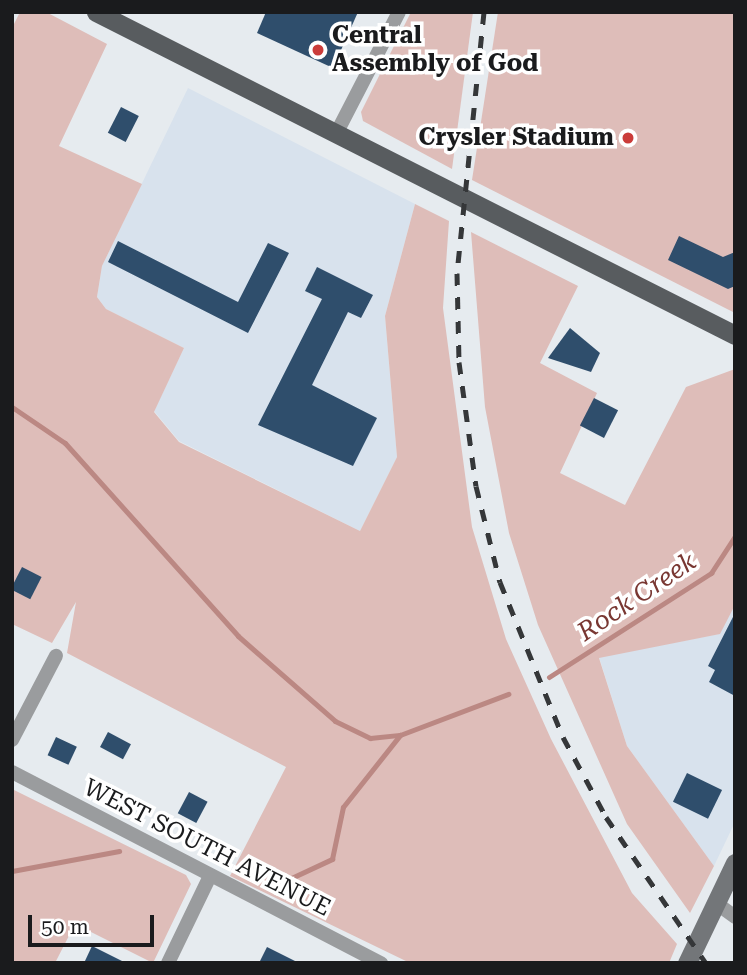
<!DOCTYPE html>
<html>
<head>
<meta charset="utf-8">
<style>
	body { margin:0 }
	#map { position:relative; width:747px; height:975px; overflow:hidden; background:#e6ebef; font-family:"Roboto Serif",serif }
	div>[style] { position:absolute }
	.built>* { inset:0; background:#d8e2ed }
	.green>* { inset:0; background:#debdb9 }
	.stream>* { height:5px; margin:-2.5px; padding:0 2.5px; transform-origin:2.5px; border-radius:2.5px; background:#bb8883 }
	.building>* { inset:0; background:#2f4e6c; transform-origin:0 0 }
	.minor>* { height:14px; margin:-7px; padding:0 7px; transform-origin:7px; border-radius:7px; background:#9a9c9e }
	.secondary>* { height:19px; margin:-9.5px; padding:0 9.5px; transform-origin:9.5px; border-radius:9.5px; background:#737679 }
	.primary>* { height:19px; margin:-9.5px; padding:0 9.5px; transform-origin:9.5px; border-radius:9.5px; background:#585c5f }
	.rail>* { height:5px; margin-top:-2.5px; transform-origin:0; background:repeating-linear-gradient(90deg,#353739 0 12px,transparent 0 24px) }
	.dots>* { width:19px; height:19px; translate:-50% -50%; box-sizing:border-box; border:4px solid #fff; border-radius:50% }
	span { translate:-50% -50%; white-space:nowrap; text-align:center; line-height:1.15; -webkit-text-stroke:7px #fff; paint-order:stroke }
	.poi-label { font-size:24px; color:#1a1b1d; font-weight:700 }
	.left { translate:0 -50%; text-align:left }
	.right { translate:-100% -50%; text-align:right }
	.street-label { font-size:24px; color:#1a1b1d }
	.water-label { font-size:26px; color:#793732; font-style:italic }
	.frame { position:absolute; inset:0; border:14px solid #1a1b1d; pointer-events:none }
	.scale { position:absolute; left:28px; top:915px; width:126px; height:32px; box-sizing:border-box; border:4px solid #1a1b1d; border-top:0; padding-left:9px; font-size:21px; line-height:24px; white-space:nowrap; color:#1a1b1d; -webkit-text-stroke:5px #fff; paint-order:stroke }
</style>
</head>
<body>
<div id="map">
	<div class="built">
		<i style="clip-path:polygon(188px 88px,415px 204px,385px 316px,397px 457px,360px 531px,179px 441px,154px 411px,184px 348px,106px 309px,97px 297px,102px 266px)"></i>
		<i style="clip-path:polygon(735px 605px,735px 822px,714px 866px,627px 746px,599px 657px,719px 634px)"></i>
	</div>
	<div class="green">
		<i style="clip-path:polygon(20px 12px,46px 12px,107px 44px,59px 146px,142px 184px,102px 266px,97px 297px,106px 309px,184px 348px,154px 412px,179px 442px,360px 531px,397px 457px,385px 316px,415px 204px,449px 221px,443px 308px,472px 527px,506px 639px,551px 739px,632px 893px,677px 944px,669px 963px,410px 963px,230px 876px,286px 767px,67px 653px,76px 602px,52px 643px,12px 624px,12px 28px)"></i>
		<i style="clip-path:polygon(411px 12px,473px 12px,452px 169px,363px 121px,361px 112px)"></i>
		<i style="clip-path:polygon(498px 12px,735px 12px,735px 313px,472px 180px)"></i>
		<i style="clip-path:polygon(471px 232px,578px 286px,540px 363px,597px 393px,560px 473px,625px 505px,686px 387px,735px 369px,735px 605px,720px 634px,599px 658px,627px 746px,714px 866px,690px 913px,627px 824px,538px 625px,509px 533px,485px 407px)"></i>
		<i style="clip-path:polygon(12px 789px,186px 875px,191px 884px,153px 963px,75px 924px,55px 963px,12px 963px)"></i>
	</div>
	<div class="stream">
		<i style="left:12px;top:407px;width:64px;rotate:34.2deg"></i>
		<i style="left:65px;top:443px;width:259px;rotate:48.1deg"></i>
		<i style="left:238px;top:636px;width:129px;rotate:41.2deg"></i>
		<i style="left:335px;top:721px;width:39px;rotate:26deg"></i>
		<i style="left:370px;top:738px;width:30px;rotate:-6deg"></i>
		<i style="left:400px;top:735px;width:116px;rotate:-20.8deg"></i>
		<i style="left:549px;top:677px;width:193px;rotate:-32.7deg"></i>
		<i style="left:711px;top:573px;width:44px;rotate:-57deg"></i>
		<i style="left:12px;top:871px;width:109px;rotate:-10.6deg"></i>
		<i style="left:287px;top:880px;width:50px;rotate:-25deg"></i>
		<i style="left:332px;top:859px;width:53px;rotate:-78.1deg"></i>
		<i style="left:343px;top:807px;width:92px;rotate:-51.6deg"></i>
	</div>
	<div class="building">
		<i style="clip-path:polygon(266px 12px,358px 12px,333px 68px,257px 33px)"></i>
		<i style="left:121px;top:107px;width:20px;height:29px;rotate:27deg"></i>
		<i style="clip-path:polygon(679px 236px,723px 257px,735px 252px,735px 286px,728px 289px,668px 260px)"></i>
		<i style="clip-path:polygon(118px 241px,238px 302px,268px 243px,289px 253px,248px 333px,108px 262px)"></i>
		<i style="clip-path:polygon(317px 267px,373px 295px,361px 318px,348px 312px,312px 385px,377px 418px,353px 466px,258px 425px,322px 299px,305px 291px)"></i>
		<i style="clip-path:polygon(570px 328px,600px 353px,591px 372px,548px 358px)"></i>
		<i style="left:594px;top:398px;width:27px;height:31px;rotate:27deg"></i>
		<i style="left:22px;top:567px;width:22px;height:25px;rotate:27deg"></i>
		<i style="clip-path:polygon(735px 613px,735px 696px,709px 682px,715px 670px,708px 666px)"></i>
		<i style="left:108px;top:732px;width:26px;height:17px;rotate:28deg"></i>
		<i style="left:56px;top:737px;width:23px;height:20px;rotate:25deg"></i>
		<i style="left:687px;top:773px;width:39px;height:32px;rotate:26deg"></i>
		<i style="left:189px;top:792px;width:21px;height:24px;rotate:28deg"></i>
		<i style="clip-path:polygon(92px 946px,126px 963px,84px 963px)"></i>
		<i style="clip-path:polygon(267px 947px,299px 963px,259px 963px)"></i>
	</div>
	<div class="minor">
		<i style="left:336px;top:134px;width:137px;rotate:-62.7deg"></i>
		<i style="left:12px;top:740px;width:95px;rotate:-62.4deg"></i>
		<i style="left:12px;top:772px;width:416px;rotate:27.4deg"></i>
		<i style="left:716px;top:903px;width:24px;rotate:36deg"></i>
		<i style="left:168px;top:963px;width:97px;rotate:-64.2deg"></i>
	</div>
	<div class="secondary">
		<i style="left:687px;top:963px;width:111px;rotate:-64.4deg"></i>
	</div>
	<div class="primary">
		<i style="left:96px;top:12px;width:716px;rotate:26.82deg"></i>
	</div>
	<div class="rail">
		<i style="left:484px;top:12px;width:262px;rotate:95.9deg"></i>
		<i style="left:457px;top:273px;width:89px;rotate:88.7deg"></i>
		<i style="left:459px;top:362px;width:125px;rotate:82.2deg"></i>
		<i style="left:476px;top:486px;width:99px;rotate:76deg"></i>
		<i style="left:500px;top:582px;width:167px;rotate:67.9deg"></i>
		<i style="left:563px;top:737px;width:91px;rotate:61.7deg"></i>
		<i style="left:606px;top:817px;width:177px;rotate:55.6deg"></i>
	</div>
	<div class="dots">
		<i style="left:318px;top:50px;background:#cb3c3a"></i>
		<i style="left:628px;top:138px;background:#cb3c3a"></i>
	</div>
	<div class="poi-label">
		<span class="left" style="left:332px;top:50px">Central<br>Assembly of God</span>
		<span class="right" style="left:614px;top:138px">Crysler Stadium</span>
	</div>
	<div class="street-label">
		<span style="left:207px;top:848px;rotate:27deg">WEST SOUTH AVENUE</span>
	</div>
	<div class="water-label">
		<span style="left:637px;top:597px;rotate:-34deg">Rock Creek</span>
	</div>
	<div class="frame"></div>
	<div class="scale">50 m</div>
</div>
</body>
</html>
